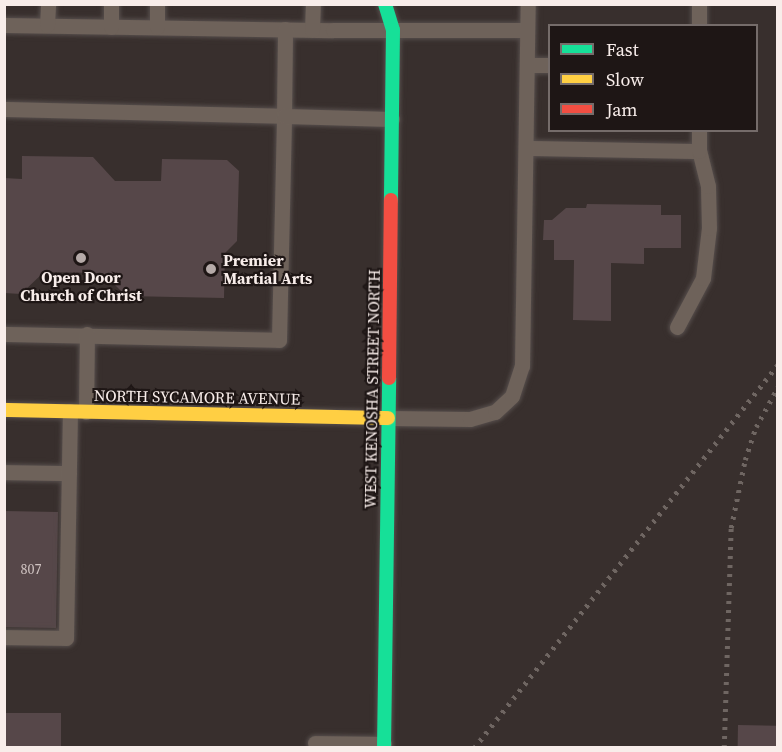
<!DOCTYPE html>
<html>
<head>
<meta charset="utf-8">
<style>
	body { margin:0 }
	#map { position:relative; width:782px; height:752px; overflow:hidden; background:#382f2d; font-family:"Source Serif 4",serif }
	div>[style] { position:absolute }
	.building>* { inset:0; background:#564749; transform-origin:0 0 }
	.roads { filter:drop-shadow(0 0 2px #564e4c) drop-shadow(0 0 2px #564e4c) }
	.lane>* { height:15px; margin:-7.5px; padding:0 7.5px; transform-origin:7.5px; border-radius:7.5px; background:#6e625a }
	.fast>* { height:14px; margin:-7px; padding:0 7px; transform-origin:7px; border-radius:7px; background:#16e098 }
	.slow>* { height:14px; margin:-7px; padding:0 7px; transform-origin:7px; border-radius:7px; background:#ffcf43 }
	.jam>* { height:14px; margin:-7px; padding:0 7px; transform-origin:7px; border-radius:7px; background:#f24e42 }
	.rail>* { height:4.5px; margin-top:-2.25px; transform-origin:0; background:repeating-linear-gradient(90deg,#6f6662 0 3px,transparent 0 9px) }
	.dots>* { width:16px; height:16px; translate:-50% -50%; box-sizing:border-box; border:3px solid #1e1615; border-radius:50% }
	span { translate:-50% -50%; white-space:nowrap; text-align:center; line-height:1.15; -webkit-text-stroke:4.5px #1e1615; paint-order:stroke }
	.number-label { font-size:14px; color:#d0c4c2 }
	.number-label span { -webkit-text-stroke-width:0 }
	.poi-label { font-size:16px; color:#f8edea; font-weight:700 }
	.left { translate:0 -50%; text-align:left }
	.street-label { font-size:16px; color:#f8edea }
	.frame { position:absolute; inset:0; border:6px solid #f8edea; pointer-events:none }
	.legend { position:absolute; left:548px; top:24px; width:210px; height:108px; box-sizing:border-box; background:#1e1615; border:2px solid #756c6a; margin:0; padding:8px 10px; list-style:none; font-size:18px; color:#f8edea }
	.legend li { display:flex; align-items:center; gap:12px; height:30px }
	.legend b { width:30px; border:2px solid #756c6a }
</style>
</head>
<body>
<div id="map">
	<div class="building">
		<i style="clip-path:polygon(22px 156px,93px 157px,115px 181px,161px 181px,162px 159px,227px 160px,239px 171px,237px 241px,225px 253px,224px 298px,126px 296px,103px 273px,44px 272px,21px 294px,4px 293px,4px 178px,22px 179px)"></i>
		<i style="clip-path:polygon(587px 204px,661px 205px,661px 215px,681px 215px,681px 248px,644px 248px,644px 264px,611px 263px,611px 321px,573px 320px,574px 260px,554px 260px,554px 240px,543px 240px,544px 220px,552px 220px,566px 208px,586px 208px)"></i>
		<i style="left:4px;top:511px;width:54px;height:116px;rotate:1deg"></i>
		<i style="left:4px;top:713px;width:57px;height:34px"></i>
		<i style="left:738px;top:725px;width:39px;height:22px;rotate:1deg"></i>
	</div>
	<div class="roads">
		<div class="lane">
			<i style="left:699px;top:4px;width:22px;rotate:90deg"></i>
			<i style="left:4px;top:25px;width:329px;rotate:0.9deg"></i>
			<i style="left:333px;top:30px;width:194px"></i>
			<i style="left:47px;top:25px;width:21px;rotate:-87deg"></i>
			<i style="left:111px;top:27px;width:23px;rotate:-90deg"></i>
			<i style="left:157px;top:27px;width:23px;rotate:-90deg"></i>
			<i style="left:312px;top:30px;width:26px;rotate:-88deg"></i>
			<i style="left:527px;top:65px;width:23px"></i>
			<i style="left:4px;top:109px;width:280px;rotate:1.4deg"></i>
			<i style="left:284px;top:116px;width:87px;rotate:-89.3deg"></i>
			<i style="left:526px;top:148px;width:173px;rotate:1deg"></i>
			<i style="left:677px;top:327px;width:55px;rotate:-62deg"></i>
			<i style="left:703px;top:278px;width:50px;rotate:-83.2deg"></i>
			<i style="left:709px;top:228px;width:42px;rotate:-91.4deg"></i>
			<i style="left:708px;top:186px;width:36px;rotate:-104deg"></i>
			<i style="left:699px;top:151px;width:21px;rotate:-90deg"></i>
			<i style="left:4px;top:334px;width:275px;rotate:1.2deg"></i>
			<i style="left:279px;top:340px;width:224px;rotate:-88.7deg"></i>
			<i style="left:284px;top:116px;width:108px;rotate:1.6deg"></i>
			<i style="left:86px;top:412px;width:78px;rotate:-89.3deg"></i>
			<i style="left:388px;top:418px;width:82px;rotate:0.7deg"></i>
			<i style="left:470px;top:419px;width:26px;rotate:-16deg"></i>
			<i style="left:495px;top:412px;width:23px;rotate:-43deg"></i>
			<i style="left:512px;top:396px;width:32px;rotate:-72deg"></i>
			<i style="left:522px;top:366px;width:362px;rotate:-89.1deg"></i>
			<i style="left:4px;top:472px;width:65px;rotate:0.9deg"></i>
			<i style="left:4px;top:637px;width:62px;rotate:0.9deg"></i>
			<i style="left:66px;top:638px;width:227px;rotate:-89deg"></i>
			<i style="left:315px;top:743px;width:69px;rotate:0.8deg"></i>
		</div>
		<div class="fast">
			<i style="left:385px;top:4px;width:27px;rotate:73deg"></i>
			<i style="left:393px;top:30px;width:170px;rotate:90.7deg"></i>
			<i style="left:384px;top:748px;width:370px;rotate:-89.2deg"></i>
		</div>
		<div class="slow">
			<i style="left:4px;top:410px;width:384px;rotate:1.2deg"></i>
		</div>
		<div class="jam">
			<i style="left:389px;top:378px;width:178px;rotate:-89.4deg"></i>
		</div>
	</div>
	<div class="rail">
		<i style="left:474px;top:748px;width:490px;rotate:-51.6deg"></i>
		<i style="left:724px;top:748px;width:220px;rotate:-88.2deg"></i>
		<i style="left:731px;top:528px;width:69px;rotate:-78.4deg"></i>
		<i style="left:745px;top:460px;width:35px;rotate:-72deg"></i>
		<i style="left:756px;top:427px;width:46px;rotate:-61.2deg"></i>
	</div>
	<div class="dots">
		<i style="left:81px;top:258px;background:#b5aaa8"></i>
		<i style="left:211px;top:269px;background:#b5aaa8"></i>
	</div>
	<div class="number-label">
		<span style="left:31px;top:569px">807</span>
	</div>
	<div class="poi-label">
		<span class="left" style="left:223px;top:269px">Premier<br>Martial Arts</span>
		<span style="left:81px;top:286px">Open Door<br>Church of Christ</span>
	</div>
	<div class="street-label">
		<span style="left:372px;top:389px;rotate:-89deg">WEST KENOSHA STREET NORTH</span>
		<span style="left:197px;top:397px;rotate:1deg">NORTH SYCAMORE AVENUE</span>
	</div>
	<div class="frame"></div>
	<ul class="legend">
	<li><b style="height:8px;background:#16e098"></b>Fast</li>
	<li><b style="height:8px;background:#ffcf43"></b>Slow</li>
	<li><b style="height:8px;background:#f24e42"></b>Jam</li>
	</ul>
</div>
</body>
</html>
